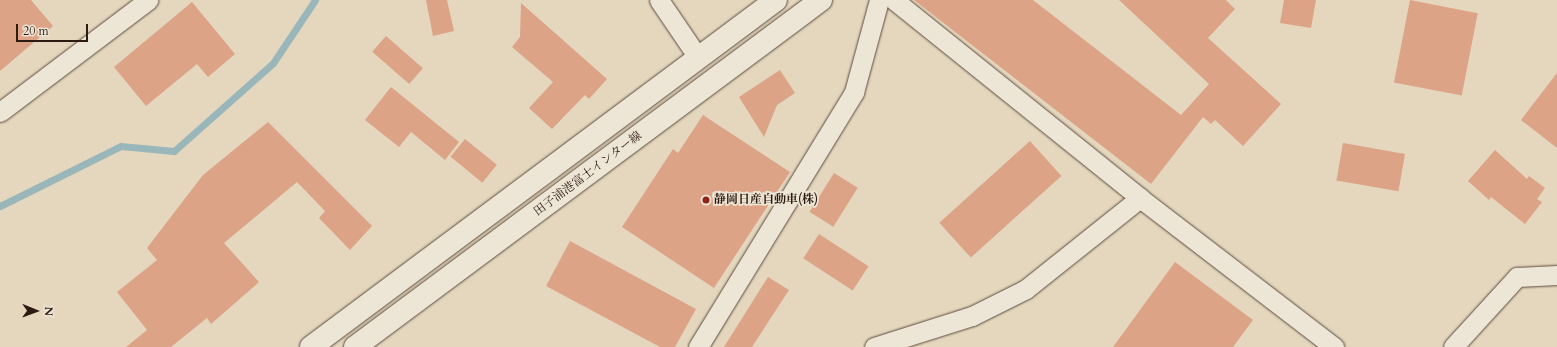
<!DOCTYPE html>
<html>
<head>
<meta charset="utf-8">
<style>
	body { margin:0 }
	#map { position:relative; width:1557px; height:347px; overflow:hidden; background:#e4d7be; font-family:Cardo,"Noto Serif JP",serif }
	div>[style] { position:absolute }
	.stream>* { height:7px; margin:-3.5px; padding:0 3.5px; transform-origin:3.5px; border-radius:3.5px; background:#99b7bb }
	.building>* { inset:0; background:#dda386; transform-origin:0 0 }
	.roads { filter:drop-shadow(0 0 1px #5b4a3d) drop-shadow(0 0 1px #5b4a3d) }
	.minor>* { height:19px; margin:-9.5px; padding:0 9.5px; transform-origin:9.5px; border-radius:9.5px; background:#ede5d5 }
	.secondary>* { height:22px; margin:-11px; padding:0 11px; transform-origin:11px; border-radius:11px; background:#ede5d5 }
	.dots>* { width:11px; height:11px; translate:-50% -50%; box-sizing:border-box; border:2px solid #ede5d5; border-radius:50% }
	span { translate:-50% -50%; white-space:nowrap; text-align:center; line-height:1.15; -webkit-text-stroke:3.5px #ede5d5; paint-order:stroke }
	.street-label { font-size:12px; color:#2d1b12 }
	.poi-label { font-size:12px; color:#2d1b12; font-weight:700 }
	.left { translate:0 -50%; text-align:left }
	.north { position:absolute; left:16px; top:291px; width:40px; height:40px; -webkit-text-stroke:3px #ede5d5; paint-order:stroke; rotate:91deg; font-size:11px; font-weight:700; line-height:16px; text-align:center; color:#2d1b12 }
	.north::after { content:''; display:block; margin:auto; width:14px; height:18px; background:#2d1b12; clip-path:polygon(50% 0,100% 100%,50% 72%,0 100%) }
	.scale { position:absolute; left:16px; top:24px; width:72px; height:18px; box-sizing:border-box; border:2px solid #2d1b12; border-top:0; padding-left:5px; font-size:12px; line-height:14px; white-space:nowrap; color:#2d1b12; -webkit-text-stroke:3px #ede5d5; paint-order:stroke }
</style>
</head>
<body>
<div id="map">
	<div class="stream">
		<i style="left:0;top:206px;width:135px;rotate:-26.4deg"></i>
		<i style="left:121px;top:146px;width:53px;rotate:5.4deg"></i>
		<i style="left:174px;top:151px;width:132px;rotate:-41.6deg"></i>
		<i style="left:273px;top:63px;width:76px;rotate:-56.3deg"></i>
	</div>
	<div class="building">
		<i style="clip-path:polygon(0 0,31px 0,53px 26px,0 71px)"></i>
		<i style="clip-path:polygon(426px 0,447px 0,454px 31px,433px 36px)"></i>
		<i style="clip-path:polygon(914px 0,1033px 0,1181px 115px,1209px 84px,1119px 0,1226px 0,1235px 9px,1208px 38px,1281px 104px,1243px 146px,1215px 120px,1211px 124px,1203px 117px,1151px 184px)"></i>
		<i style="clip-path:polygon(1284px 0,1316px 0,1311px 28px,1280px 23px)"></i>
		<i style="left:1410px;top:0;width:69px;height:84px;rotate:11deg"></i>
		<i style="clip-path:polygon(192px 2px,235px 54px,208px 77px,197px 64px,146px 106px,114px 67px)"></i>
		<i style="clip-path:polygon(521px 3px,607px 79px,589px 99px,585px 95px,552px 129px,529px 108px,553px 82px,512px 47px,520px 37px)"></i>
		<i style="left:386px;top:36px;width:49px;height:21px;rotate:41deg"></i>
		<i style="clip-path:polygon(780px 70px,795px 93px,777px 105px,764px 137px,739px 97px)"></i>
		<i style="clip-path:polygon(1557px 73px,1557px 148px,1521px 120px)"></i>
		<i style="clip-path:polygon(391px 87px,459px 142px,445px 160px,411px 132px,399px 147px,365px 120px)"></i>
		<i style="clip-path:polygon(703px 115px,790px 172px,714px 288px,622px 227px,673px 149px,678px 153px)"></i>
		<i style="clip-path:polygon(268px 122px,372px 226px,350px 250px,319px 218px,325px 211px,297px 182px,224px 243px,259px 282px,211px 324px,207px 318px,171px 347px,126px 347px,147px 330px,117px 292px,157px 260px,147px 248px,203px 175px)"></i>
		<i style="left:465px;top:139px;width:41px;height:23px;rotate:39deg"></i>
		<i style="left:1030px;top:141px;width:47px;height:122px;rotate:48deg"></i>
		<i style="left:1343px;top:143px;width:63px;height:38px;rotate:10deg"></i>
		<i style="clip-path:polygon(1495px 150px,1527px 179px,1529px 176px,1545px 188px,1537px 199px,1542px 202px,1525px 224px,1491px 197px,1489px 200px,1468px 181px)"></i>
		<i style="left:834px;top:173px;width:28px;height:46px;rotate:32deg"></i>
		<i style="left:819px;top:234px;width:59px;height:29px;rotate:33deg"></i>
		<i style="clip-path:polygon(570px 241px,696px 309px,675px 347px,660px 347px,546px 286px)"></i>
		<i style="clip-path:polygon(1175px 262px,1253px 320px,1233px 347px,1113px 347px)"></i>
		<i style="clip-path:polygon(768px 277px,789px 290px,752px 347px,724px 347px)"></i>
	</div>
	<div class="roads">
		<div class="minor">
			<i style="left:659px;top:0;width:68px;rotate:55.8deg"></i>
			<i style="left:894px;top:0;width:316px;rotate:38.8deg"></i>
			<i style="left:1140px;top:198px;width:245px;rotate:37.5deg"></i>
			<i style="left:0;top:112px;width:186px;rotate:-37.1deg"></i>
			<i style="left:698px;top:347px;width:299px;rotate:-58.5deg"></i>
			<i style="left:854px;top:92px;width:95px;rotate:-74.8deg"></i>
			<i style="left:874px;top:347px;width:103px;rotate:-17.6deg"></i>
			<i style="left:972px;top:316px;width:60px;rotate:-26.6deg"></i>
			<i style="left:1026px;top:289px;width:146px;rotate:-38.6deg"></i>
			<i style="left:1453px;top:347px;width:95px;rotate:-47.6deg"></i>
			<i style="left:1517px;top:277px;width:40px;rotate:-2.9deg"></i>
		</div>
		<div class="secondary">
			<i style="left:311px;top:347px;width:580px;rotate:-36.73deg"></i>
			<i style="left:355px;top:347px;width:581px;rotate:-36.67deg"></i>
		</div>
	</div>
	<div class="dots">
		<i style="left:706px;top:200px;background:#8f2418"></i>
	</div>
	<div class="street-label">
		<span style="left:588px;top:174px;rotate:-37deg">田子浦港富士インター線</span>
	</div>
	<div class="poi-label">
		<span class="left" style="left:714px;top:200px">静岡日産自動車(株)</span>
	</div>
	<div class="north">N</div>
	<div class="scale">20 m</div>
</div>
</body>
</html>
